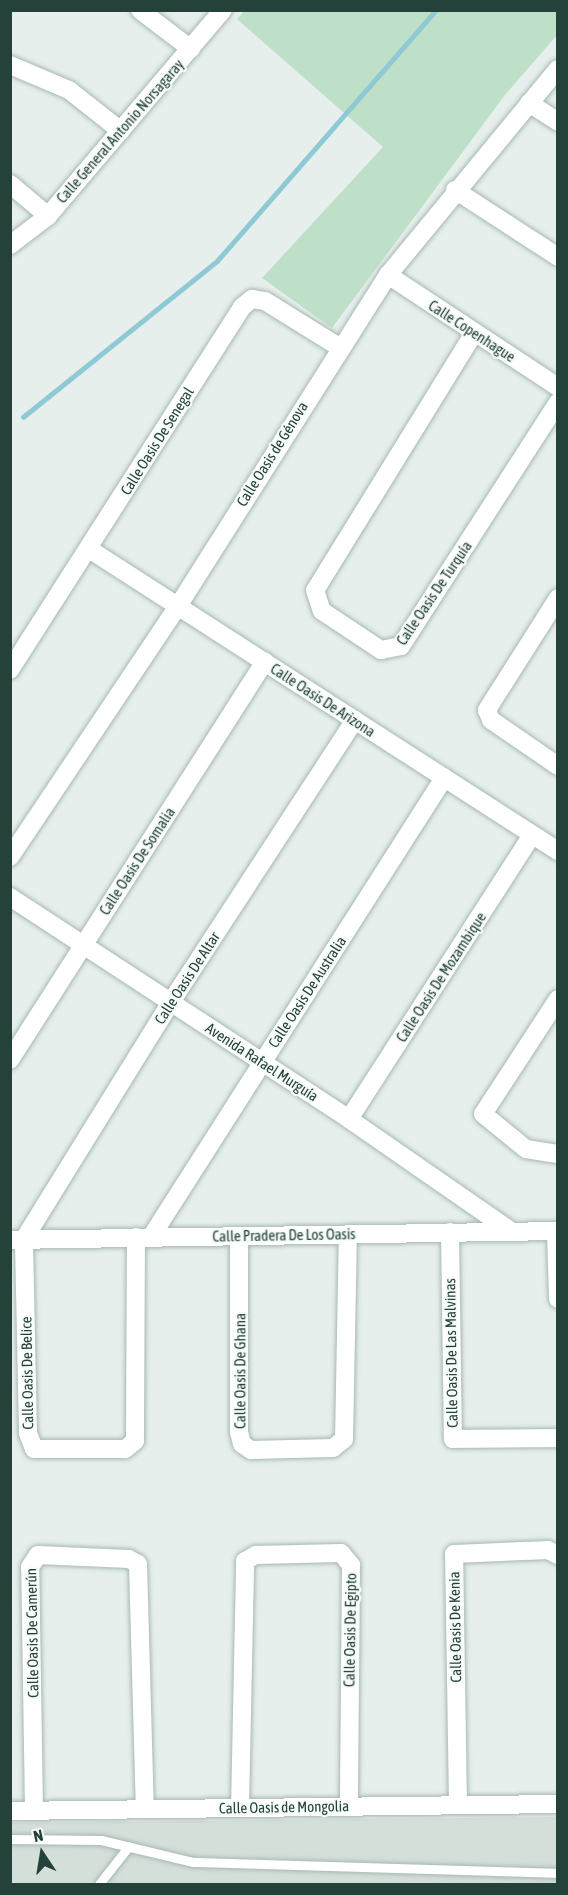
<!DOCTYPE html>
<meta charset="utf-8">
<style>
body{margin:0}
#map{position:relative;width:568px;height:1895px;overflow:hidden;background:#e6efeb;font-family:"Asap Condensed",sans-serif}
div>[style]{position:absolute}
.built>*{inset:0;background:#d4dfda}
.green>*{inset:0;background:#bfe0c8}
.stream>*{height:4.5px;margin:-2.25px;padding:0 2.25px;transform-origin:2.25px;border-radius:2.25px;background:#8ec9d4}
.roads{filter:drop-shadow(0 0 2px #a8b8b2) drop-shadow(0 0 2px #a8b8b2)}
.lane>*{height:9px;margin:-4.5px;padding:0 4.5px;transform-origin:4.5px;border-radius:4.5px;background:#fff}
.street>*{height:18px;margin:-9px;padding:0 9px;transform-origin:9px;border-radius:9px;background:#fff}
.secondary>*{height:18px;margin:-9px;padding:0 9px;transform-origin:9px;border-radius:9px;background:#fff}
span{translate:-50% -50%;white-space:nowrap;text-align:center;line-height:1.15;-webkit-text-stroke:4.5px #f7fbf9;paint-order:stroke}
.street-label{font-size:15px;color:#24423a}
.frame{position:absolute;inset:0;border:12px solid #24423a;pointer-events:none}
.north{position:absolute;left:12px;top:1823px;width:60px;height:60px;-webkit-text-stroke:4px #f7fbf9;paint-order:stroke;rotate:348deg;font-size:16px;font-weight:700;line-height:24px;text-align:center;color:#24423a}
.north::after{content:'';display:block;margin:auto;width:21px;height:27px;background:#24423a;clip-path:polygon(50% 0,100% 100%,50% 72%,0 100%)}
</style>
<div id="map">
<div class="built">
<div style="clip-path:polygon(557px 1817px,557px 1884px,11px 1884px,10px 1823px)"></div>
</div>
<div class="green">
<div style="clip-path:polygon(245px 10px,557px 11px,557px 35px,505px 95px,332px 328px,262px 278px,383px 147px,237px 19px)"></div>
</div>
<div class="stream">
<div style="left:23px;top:417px;width:249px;rotate:-38.8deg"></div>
<div style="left:217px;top:261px;width:333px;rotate:-48.9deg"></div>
</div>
<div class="roads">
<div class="lane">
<div style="left:10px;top:1839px;width:91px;rotate:0.6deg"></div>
<div style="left:101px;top:1840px;width:95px;rotate:13.4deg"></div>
<div style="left:193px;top:1862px;width:365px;rotate:1.7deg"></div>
<div style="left:99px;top:1884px;width:48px;rotate:-51.7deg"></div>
</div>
<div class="street">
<div style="left:140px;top:10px;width:64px;rotate:37.4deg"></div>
<div style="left:10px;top:65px;width:64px;rotate:23deg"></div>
<div style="left:69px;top:90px;width:66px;rotate:38.3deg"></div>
<div style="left:529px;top:103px;width:35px;rotate:33deg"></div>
<div style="left:10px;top:184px;width:50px;rotate:40.1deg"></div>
<div style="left:455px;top:190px;width:123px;rotate:33deg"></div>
<div style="left:10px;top:245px;width:48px;rotate:-37.3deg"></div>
<div style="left:48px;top:216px;width:270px;rotate:-49.7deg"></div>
<div style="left:388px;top:275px;width:204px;rotate:33.4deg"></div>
<div style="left:474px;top:333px;width:302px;rotate:121.7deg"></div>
<div style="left:315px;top:590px;width:22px;rotate:72deg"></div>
<div style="left:322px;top:611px;width:71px;rotate:33.5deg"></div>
<div style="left:381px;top:650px;width:20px;rotate:-11deg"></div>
<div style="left:401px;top:646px;width:290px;rotate:-57.2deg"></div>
<div style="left:89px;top:549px;width:558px;rotate:32.78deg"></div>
<div style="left:558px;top:598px;width:133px;rotate:122.4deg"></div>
<div style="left:487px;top:710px;width:11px;rotate:68deg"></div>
<div style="left:491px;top:720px;width:81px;rotate:34.5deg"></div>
<div style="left:10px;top:670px;width:431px;rotate:-57.4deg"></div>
<div style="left:242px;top:307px;width:13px;rotate:-39deg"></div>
<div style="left:252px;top:299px;width:13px;rotate:9deg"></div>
<div style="left:265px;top:301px;width:87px;rotate:31.9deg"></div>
<div style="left:558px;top:999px;width:137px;rotate:123.1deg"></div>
<div style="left:483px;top:1114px;width:55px;rotate:39.1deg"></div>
<div style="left:526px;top:1149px;width:32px;rotate:9deg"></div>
<div style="left:10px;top:1060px;width:473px;rotate:-57.4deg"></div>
<div style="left:349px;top:1119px;width:338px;rotate:-57.2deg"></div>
<div style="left:556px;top:1231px;width:68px;rotate:88.3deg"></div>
<div style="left:450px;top:1232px;width:207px;rotate:89.2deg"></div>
<div style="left:453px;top:1439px;width:105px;rotate:-0.5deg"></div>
<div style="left:239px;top:1236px;width:196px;rotate:90deg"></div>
<div style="left:239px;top:1432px;width:12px;rotate:76deg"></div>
<div style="left:242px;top:1444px;width:11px;rotate:34deg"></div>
<div style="left:251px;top:1450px;width:82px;rotate:-1.4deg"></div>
<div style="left:333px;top:1448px;width:14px;rotate:-39deg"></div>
<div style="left:344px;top:1439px;width:205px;rotate:-88.9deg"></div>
<div style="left:136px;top:1237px;width:204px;rotate:90.3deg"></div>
<div style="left:135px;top:1441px;width:13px;rotate:141deg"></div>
<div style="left:125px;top:1449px;width:91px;rotate:180deg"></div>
<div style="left:34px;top:1449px;width:17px;rotate:-111deg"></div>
<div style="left:28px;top:1433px;width:194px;rotate:-91.2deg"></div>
<div style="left:24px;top:1239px;width:279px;rotate:-58.2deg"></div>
<div style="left:171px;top:1002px;width:337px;rotate:-56.9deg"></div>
<div style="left:151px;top:1237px;width:545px;rotate:-57.45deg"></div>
<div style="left:458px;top:1805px;width:251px;rotate:-90.9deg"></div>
<div style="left:454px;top:1554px;width:94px;rotate:-2.4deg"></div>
<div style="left:548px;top:1550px;width:11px;rotate:27deg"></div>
<div style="left:240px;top:1808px;width:247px;rotate:-88.8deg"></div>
<div style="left:245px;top:1561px;width:13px;rotate:-29deg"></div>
<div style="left:256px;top:1555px;width:85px;rotate:-1.3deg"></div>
<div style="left:341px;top:1553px;width:16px;rotate:50deg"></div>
<div style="left:351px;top:1565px;width:241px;rotate:90.5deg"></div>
<div style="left:34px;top:1810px;width:243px;rotate:-90.9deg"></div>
<div style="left:30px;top:1567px;width:14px;rotate:-56deg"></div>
<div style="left:38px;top:1555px;width:91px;rotate:2.5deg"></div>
<div style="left:129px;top:1559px;width:10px;rotate:29deg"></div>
<div style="left:138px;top:1564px;width:245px;rotate:88.4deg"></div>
</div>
<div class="secondary">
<div style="left:10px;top:857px;width:302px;rotate:-56.2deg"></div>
<div style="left:178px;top:606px;width:392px;rotate:-57.6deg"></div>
<div style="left:388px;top:275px;width:267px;rotate:-50.5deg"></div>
<div style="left:10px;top:897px;width:405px;rotate:33.2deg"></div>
<div style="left:349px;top:1119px;width:197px;rotate:34.7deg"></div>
<div style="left:10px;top:1240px;width:548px;rotate:-0.94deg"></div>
<div style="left:10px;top:1811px;width:548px;rotate:-0.73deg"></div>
</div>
</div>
<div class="street-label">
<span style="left:120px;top:131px;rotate:-49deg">Calle General Antonio Norsagaray</span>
<span style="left:472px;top:331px;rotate:33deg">Calle Copenhague</span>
<span style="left:157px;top:441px;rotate:-58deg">Calle Oasis De Senegal</span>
<span style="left:272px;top:454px;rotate:-58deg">Calle Oasis de Génova</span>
<span style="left:434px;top:593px;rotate:-56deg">Calle Oasis De Turquía</span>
<span style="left:323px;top:700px;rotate:33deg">Calle Oasis De Arizona</span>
<span style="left:137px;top:861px;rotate:-57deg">Calle Oasis De Somalia</span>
<span style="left:441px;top:977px;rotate:-57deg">Calle Oasis De Mozambique</span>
<span style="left:187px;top:978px;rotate:-57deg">Calle Oasis De Altar</span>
<span style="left:307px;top:992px;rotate:-57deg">Calle Oasis De Australia</span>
<span style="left:262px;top:1062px;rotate:33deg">Avenida Rafael Murguía</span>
<span style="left:284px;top:1235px;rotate:-1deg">Calle Pradera De Los Oasis</span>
<span style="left:451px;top:1353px;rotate:-91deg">Calle Oasis De Las Malvinas</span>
<span style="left:240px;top:1371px;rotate:-90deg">Calle Oasis De Ghana</span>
<span style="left:27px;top:1373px;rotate:-91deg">Calle Oasis De Belice</span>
<span style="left:455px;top:1627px;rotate:-91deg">Calle Oasis De Kenia</span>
<span style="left:350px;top:1630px;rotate:-89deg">Calle Oasis De Egipto</span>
<span style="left:32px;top:1633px;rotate:-91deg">Calle Oasis De Camerún</span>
<span style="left:284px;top:1807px;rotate:-1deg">Calle Oasis de Mongolia</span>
</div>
<div class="frame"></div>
<div class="north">N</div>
</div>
